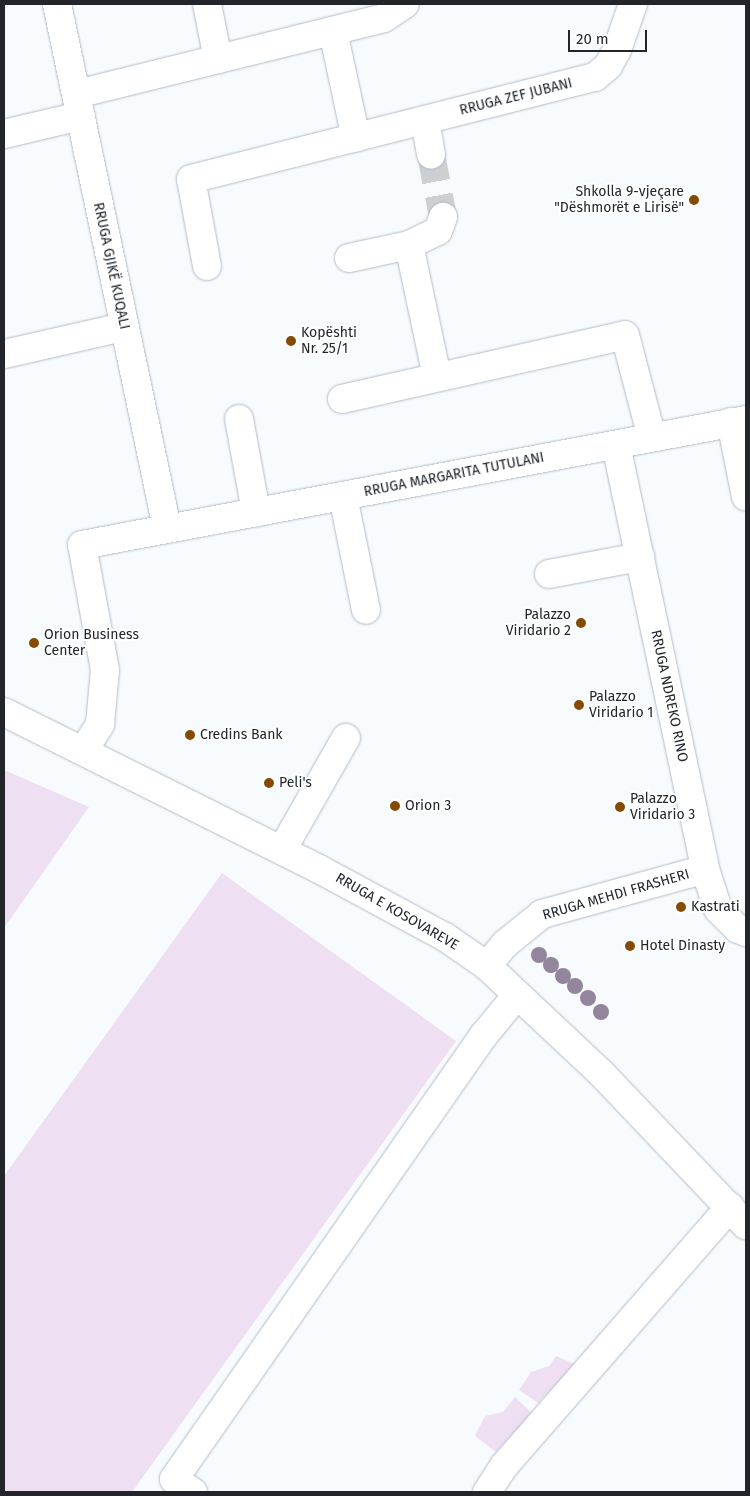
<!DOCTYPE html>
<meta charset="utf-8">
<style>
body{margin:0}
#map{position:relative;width:750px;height:1496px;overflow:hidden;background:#f8fbfd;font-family:"Fira Sans",sans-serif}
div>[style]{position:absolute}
.green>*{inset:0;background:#eedff3}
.minor-tunnel>*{height:28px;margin-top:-14px;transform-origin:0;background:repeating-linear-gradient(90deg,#cdd0d3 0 28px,transparent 0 42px)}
.roads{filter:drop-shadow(0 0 1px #b0bcc9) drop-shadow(0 0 1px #b0bcc9)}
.minor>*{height:28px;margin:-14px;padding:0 14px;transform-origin:14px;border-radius:14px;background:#fff}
.trees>*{width:16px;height:16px;margin:-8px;border-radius:50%;background:#93859b}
.dots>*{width:14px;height:14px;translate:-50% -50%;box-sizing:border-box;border:2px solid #fff;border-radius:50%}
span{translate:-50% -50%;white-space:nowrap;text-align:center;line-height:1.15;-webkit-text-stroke:4px #fff;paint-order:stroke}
.street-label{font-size:14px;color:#22262b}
.poi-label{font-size:14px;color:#22262b}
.right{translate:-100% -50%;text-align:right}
.left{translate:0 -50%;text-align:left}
.frame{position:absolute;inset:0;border:5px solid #22262b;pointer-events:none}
.scale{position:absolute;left:568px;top:30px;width:79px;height:22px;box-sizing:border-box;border:2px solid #22262b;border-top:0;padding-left:6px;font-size:15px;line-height:18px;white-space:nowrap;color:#22262b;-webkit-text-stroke:4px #fff;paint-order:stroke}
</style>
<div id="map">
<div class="green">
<div style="clip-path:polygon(4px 770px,89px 807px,4px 928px)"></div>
<div style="clip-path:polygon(222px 873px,456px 1041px,132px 1492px,4px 1492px,4px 1176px)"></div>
<div style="clip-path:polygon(556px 1356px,575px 1364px,538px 1403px,519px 1390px,531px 1372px,549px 1366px)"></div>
<div style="clip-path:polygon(515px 1397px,532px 1413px,496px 1452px,475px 1436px,485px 1416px,503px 1412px)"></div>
</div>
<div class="minor-tunnel">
<div style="left:431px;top:154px;width:64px;rotate:79.2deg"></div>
</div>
<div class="roads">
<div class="minor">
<div style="left:57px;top:4px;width:535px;rotate:78.14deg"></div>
<div style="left:207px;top:4px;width:56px;rotate:78.7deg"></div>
<div style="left:333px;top:31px;width:109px;rotate:77.9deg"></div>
<div style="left:77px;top:94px;width:316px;rotate:-13.9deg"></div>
<div style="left:384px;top:18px;width:25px;rotate:-34deg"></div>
<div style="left:425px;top:120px;width:35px;rotate:80deg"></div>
<div style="left:4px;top:134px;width:79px;rotate:-13.2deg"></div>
<div style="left:409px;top:245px;width:135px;rotate:78deg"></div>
<div style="left:349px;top:258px;width:61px;rotate:-12.2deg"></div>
<div style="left:409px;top:245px;width:32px;rotate:-26deg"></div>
<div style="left:438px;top:231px;width:15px;rotate:-70deg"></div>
<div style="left:207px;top:266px;width:88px;rotate:-100.4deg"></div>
<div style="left:191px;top:179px;width:417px;rotate:-14.2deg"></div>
<div style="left:595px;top:77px;width:17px;rotate:-40deg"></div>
<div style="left:608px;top:66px;width:18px;rotate:-61deg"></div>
<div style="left:617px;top:50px;width:49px;rotate:-70.8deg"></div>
<div style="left:4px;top:354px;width:122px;rotate:-12.8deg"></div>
<div style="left:342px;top:399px;width:290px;rotate:-12.7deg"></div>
<div style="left:625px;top:335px;width:106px;rotate:75.3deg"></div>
<div style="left:239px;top:419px;width:95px;rotate:79.6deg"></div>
<div style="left:731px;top:422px;width:76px;rotate:78.7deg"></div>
<div style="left:616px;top:445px;width:433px;rotate:78.1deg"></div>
<div style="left:705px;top:869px;width:42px;rotate:72deg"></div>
<div style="left:718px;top:909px;width:28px;rotate:45deg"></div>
<div style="left:738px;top:929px;width:9px;rotate:21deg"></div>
<div style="left:343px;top:496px;width:116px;rotate:78.6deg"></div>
<div style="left:549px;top:574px;width:93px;rotate:-10.6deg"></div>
<div style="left:4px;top:712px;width:352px;rotate:26.5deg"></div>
<div style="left:319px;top:869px;width:143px;rotate:28.4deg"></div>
<div style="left:445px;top:937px;width:51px;rotate:34.6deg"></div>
<div style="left:487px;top:966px;width:158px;rotate:43.2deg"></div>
<div style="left:602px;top:1074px;width:209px;rotate:46.4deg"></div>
<div style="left:84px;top:750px;width:31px;rotate:-58deg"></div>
<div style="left:100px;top:724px;width:54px;rotate:-84.7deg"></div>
<div style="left:105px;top:670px;width:127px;rotate:-100.4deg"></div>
<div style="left:82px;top:545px;width:676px;rotate:-10.66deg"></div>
<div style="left:282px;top:850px;width:129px;rotate:-60.3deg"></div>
<div style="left:487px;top:966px;width:28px;rotate:-51deg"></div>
<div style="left:505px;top:944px;width:48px;rotate:-39deg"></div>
<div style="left:542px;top:914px;width:169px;rotate:-15.4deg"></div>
<div style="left:193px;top:1492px;width:23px;rotate:-146deg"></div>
<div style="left:174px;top:1479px;width:542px;rotate:-55.08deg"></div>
<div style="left:484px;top:1035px;width:52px;rotate:-50.5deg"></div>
<div style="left:487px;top:1492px;width:31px;rotate:-57deg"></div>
<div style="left:504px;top:1466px;width:344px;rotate:-48.9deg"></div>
</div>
</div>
<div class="trees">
<div style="left:539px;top:955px"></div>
<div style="left:551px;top:965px"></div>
<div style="left:563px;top:976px"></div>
<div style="left:575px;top:986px"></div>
<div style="left:588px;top:998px"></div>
<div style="left:601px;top:1012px"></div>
</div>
<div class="dots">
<div style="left:694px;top:200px;background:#864b03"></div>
<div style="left:291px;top:341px;background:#864b03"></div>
<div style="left:581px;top:623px;background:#864b03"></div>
<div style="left:34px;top:643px;background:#864b03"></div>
<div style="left:579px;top:705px;background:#864b03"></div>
<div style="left:190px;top:735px;background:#864b03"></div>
<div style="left:269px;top:783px;background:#864b03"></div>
<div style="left:395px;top:806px;background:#864b03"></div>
<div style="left:620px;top:807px;background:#864b03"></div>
<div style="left:681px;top:907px;background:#864b03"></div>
<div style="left:630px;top:946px;background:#864b03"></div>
</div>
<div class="street-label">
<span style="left:516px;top:97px;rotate:-14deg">RRUGA ZEF JUBANI</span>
<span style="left:111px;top:266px;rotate:78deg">RRUGA GJIKË KUQALI</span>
<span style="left:454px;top:475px;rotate:-11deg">RRUGA MARGARITA TUTULANI</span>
<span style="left:669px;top:696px;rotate:78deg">RRUGA NDREKO RINO</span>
<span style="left:616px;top:895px;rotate:-16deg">RRUGA MEHDI FRASHERI</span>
<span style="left:397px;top:912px;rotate:30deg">RRUGA E KOSOVAREVE</span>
</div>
<div class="poi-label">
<span class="right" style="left:684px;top:200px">Shkolla 9-vjeçare<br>"Dëshmorët e Lirisë"</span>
<span class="left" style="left:301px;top:341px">Kopështi<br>Nr. 25/1</span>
<span class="right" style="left:571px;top:623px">Palazzo<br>Viridario 2</span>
<span class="left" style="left:44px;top:643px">Orion Business<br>Center</span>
<span class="left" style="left:589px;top:705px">Palazzo<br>Viridario 1</span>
<span class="left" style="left:200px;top:735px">Credins Bank</span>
<span class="left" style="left:279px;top:783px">Peli's</span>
<span class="left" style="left:630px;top:807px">Palazzo<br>Viridario 3</span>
<span class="left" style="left:405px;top:806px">Orion 3</span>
<span class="left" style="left:691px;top:907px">Kastrati</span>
<span class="left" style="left:640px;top:946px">Hotel Dinasty</span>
</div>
<div class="frame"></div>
<div class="scale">20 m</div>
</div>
